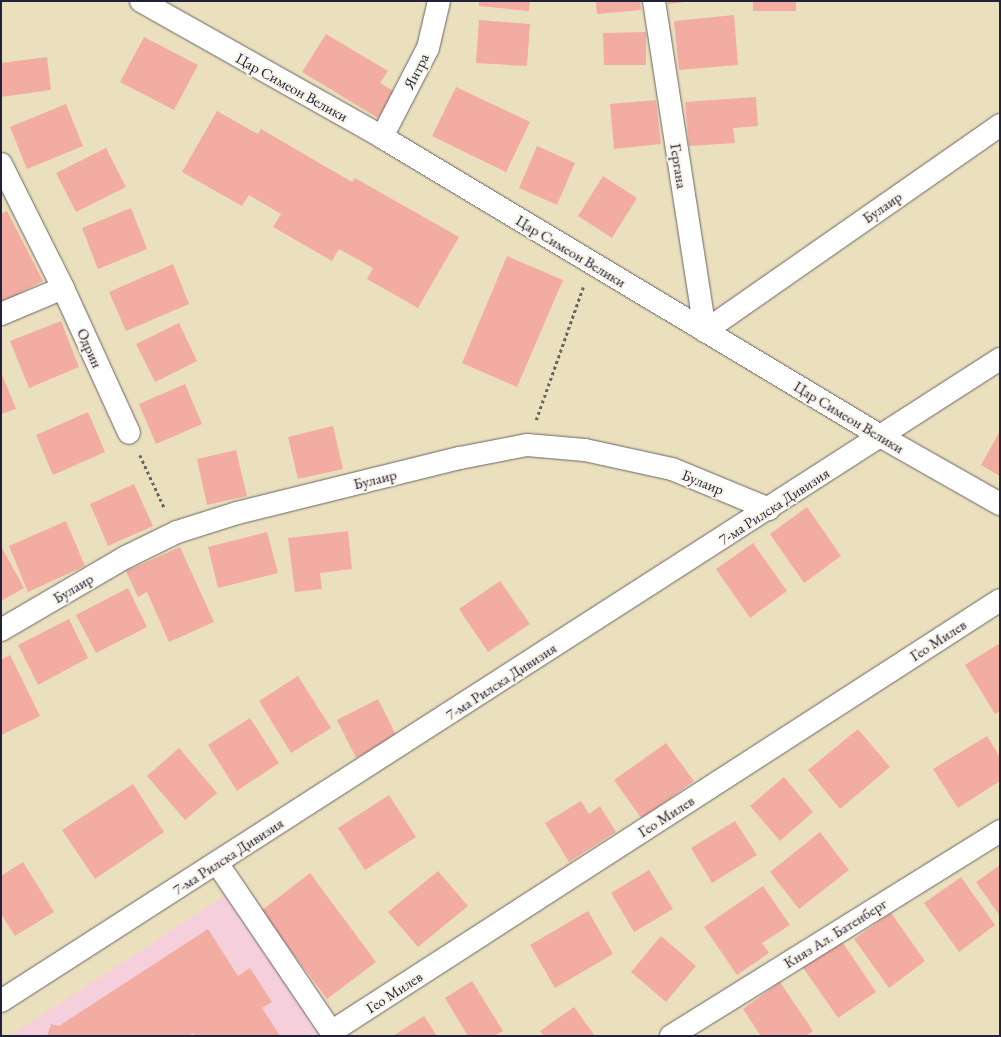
<!DOCTYPE html>
<meta charset="utf-8">
<style>
body{margin:0}
#map{position:relative;width:1001px;height:1037px;overflow:hidden;background:#ebe0bd;font-family:"EB Garamond",serif}
div>[style]{position:absolute}
.built>*{inset:0;background:#f5cfdc}
.building>*{inset:0;background:#f3aca1}
.path>*{height:2.5px;margin-top:-1.25px;transform-origin:0;background:repeating-linear-gradient(90deg,#686468 0 3px,transparent 0 6px)}
.roads{filter:drop-shadow(0 0 1px #686468) drop-shadow(0 0 1px #686468)}
.minor>*{height:22px;margin:-11px;padding:0 11px;transform-origin:11px;border-radius:11px;background:#fff}
span{translate:-50% -50%;white-space:nowrap;text-align:center;line-height:1.15;-webkit-text-stroke:4px #f7f3e8;paint-order:stroke}
.street-label{font-size:15px;color:#22223b}
.frame{position:absolute;inset:0;border:2px solid #22223b;pointer-events:none}
</style>
<div id="map">
<div class="built">
<div style="clip-path:polygon(226px 895px,323px 1036px,10px 1036px)"></div>
</div>
<div class="building">
<div style="clip-path:polygon(479px 1px,530px 1px,529px 11px,479px 6px)"></div>
<div style="clip-path:polygon(596px 1px,640px 1px,641px 10px,597px 14px)"></div>
<div style="clip-path:polygon(668px 1px,685px 1px,685px 2px,668px 4px)"></div>
<div style="clip-path:polygon(753px 1px,796px 1px,796px 11px,753px 11px)"></div>
<div style="clip-path:polygon(734px 15px,738px 65px,679px 70px,674px 21px)"></div>
<div style="clip-path:polygon(479px 20px,530px 24px,527px 66px,476px 63px)"></div>
<div style="clip-path:polygon(646px 32px,646px 65px,604px 65px,603px 33px)"></div>
<div style="clip-path:polygon(326px 34px,388px 71px,380px 83px,395px 92px,378px 118px,302px 72px)"></div>
<div style="clip-path:polygon(144px 37px,198px 65px,174px 110px,120px 82px)"></div>
<div style="clip-path:polygon(47px 57px,51px 90px,1px 97px,1px 63px)"></div>
<div style="clip-path:polygon(456px 87px,530px 122px,506px 172px,432px 136px)"></div>
<div style="clip-path:polygon(756px 97px,758px 126px,733px 128px,735px 143px,689px 146px,685px 102px)"></div>
<div style="clip-path:polygon(656px 100px,661px 144px,614px 149px,610px 104px)"></div>
<div style="clip-path:polygon(66px 104px,83px 146px,27px 169px,10px 127px)"></div>
<div style="clip-path:polygon(217px 111px,258px 134px,261px 129px,352px 182px,355px 178px,459px 237px,418px 308px,367px 279px,373px 268px,339px 249px,332px 261px,273px 227px,281px 214px,249px 195px,242px 206px,182px 172px)"></div>
<div style="clip-path:polygon(537px 146px,575px 163px,557px 205px,519px 188px)"></div>
<div style="clip-path:polygon(106px 148px,126px 187px,76px 212px,56px 173px)"></div>
<div style="clip-path:polygon(603px 176px,637px 198px,612px 238px,578px 216px)"></div>
<div style="clip-path:polygon(131px 208px,147px 249px,98px 269px,82px 228px)"></div>
<div style="clip-path:polygon(7px 211px,43px 281px,1px 303px,1px 214px)"></div>
<div style="clip-path:polygon(507px 256px,563px 280px,517px 387px,462px 363px)"></div>
<div style="clip-path:polygon(173px 264px,189px 304px,126px 331px,109px 292px)"></div>
<div style="clip-path:polygon(61px 321px,79px 367px,29px 388px,10px 341px)"></div>
<div style="clip-path:polygon(179px 323px,197px 361px,155px 382px,136px 344px)"></div>
<div style="clip-path:polygon(1px 372px,16px 409px,1px 414px)"></div>
<div style="clip-path:polygon(185px 384px,202px 424px,156px 444px,139px 404px)"></div>
<div style="clip-path:polygon(88px 412px,105px 452px,53px 475px,36px 435px)"></div>
<div style="clip-path:polygon(333px 426px,343px 469px,298px 479px,288px 437px)"></div>
<div style="clip-path:polygon(1000px 431px,1000px 476px,981px 465px)"></div>
<div style="clip-path:polygon(236px 450px,247px 496px,207px 505px,197px 459px)"></div>
<div style="clip-path:polygon(134px 484px,153px 526px,108px 546px,90px 504px)"></div>
<div style="clip-path:polygon(807px 507px,841px 556px,804px 583px,770px 534px)"></div>
<div style="clip-path:polygon(66px 521px,85px 566px,28px 592px,9px 546px)"></div>
<div style="clip-path:polygon(348px 531px,352px 569px,320px 573px,322px 589px,295px 592px,288px 538px)"></div>
<div style="clip-path:polygon(267px 532px,278px 573px,218px 588px,208px 547px)"></div>
<div style="clip-path:polygon(753px 543px,787px 591px,750px 618px,716px 569px)"></div>
<div style="clip-path:polygon(1px 546px,24px 588px,1px 601px)"></div>
<div style="clip-path:polygon(180px 547px,214px 622px,169px 642px,147px 592px,138px 597px,126px 571px)"></div>
<div style="clip-path:polygon(500px 581px,530px 624px,488px 652px,459px 609px)"></div>
<div style="clip-path:polygon(128px 588px,147px 627px,96px 653px,76px 615px)"></div>
<div style="clip-path:polygon(69px 619px,88px 658px,38px 685px,18px 645px)"></div>
<div style="clip-path:polygon(1000px 643px,1000px 711px,995px 714px,965px 665px)"></div>
<div style="clip-path:polygon(10px 655px,40px 716px,1px 735px,1px 660px)"></div>
<div style="clip-path:polygon(298px 676px,331px 728px,291px 753px,259px 701px)"></div>
<div style="clip-path:polygon(378px 699px,397px 737px,356px 758px,337px 720px)"></div>
<div style="clip-path:polygon(250px 718px,279px 763px,237px 791px,208px 745px)"></div>
<div style="clip-path:polygon(858px 729px,890px 767px,840px 809px,808px 770px)"></div>
<div style="clip-path:polygon(987px 736px,1000px 757px,1000px 781px,958px 808px,933px 769px)"></div>
<div style="clip-path:polygon(666px 743px,694px 781px,642px 819px,614px 780px)"></div>
<div style="clip-path:polygon(179px 748px,217px 793px,185px 820px,147px 776px)"></div>
<div style="clip-path:polygon(784px 777px,813px 812px,780px 841px,750px 806px)"></div>
<div style="clip-path:polygon(133px 784px,164px 832px,95px 879px,62px 830px)"></div>
<div style="clip-path:polygon(389px 795px,416px 837px,365px 870px,338px 828px)"></div>
<div style="clip-path:polygon(581px 801px,589px 814px,600px 806px,616px 832px,569px 862px,545px 823px)"></div>
<div style="clip-path:polygon(735px 821px,757px 855px,712px 883px,691px 848px)"></div>
<div style="clip-path:polygon(820px 832px,849px 870px,799px 909px,770px 872px)"></div>
<div style="clip-path:polygon(23px 862px,54px 912px,15px 936px,1px 914px,1px 876px)"></div>
<div style="clip-path:polygon(1000px 865px,1000px 916px,976px 882px)"></div>
<div style="clip-path:polygon(649px 870px,673px 909px,634px 932px,611px 893px)"></div>
<div style="clip-path:polygon(438px 871px,468px 906px,418px 947px,388px 912px)"></div>
<div style="clip-path:polygon(310px 873px,376px 962px,327px 999px,261px 911px)"></div>
<div style="clip-path:polygon(961px 877px,995px 925px,959px 952px,924px 903px)"></div>
<div style="clip-path:polygon(763px 886px,790px 925px,762px 943px,769px 953px,737px 975px,704px 927px)"></div>
<div style="clip-path:polygon(588px 911px,613px 954px,555px 988px,530px 945px)"></div>
<div style="clip-path:polygon(891px 913px,925px 961px,889px 988px,854px 939px)"></div>
<div style="clip-path:polygon(208px 929px,238px 976px,250px 968px,272px 1002px,262px 1008px,280px 1036px,195px 1036px,193px 1033px,189px 1036px,47px 1036px,51px 1024px,59px 1026px)"></div>
<div style="clip-path:polygon(661px 936px,696px 966px,666px 1002px,631px 972px)"></div>
<div style="clip-path:polygon(841px 940px,876px 992px,838px 1018px,802px 966px)"></div>
<div style="clip-path:polygon(472px 981px,503px 1031px,494px 1036px,468px 1036px,445px 998px)"></div>
<div style="clip-path:polygon(780px 982px,813px 1031px,806px 1036px,761px 1036px,743px 1009px)"></div>
<div style="clip-path:polygon(574px 1007px,595px 1036px,544px 1036px,540px 1031px)"></div>
<div style="clip-path:polygon(424px 1016px,437px 1036px,393px 1036px)"></div>
</div>
<div class="path">
<div style="left:536px;top:420px;width:141px;rotate:-70.5deg"></div>
<div style="left:140px;top:455px;width:60px;rotate:65.2deg"></div>
</div>
<div class="roads">
<div class="minor">
<div style="left:141px;top:1px;width:277px;rotate:29.4deg"></div>
<div style="left:382px;top:137px;width:583px;rotate:30.96deg"></div>
<div style="left:882px;top:437px;width:136px;rotate:29.6deg"></div>
<div style="left:654px;top:1px;width:334px;rotate:81.2deg"></div>
<div style="left:705px;top:331px;width:360px;rotate:-34.9deg"></div>
<div style="left:382px;top:137px;width:100px;rotate:-62.7deg"></div>
<div style="left:428px;top:48px;width:48px;rotate:-76.8deg"></div>
<div style="left:1px;top:164px;width:139px;rotate:63.4deg"></div>
<div style="left:63px;top:288px;width:159px;rotate:65.5deg"></div>
<div style="left:1px;top:314px;width:67px;rotate:-22.8deg"></div>
<div style="left:1px;top:630px;width:145px;rotate:-30.3deg"></div>
<div style="left:126px;top:557px;width:57px;rotate:-26.1deg"></div>
<div style="left:177px;top:532px;width:63px;rotate:-17.6deg"></div>
<div style="left:237px;top:513px;width:230px;rotate:-13.9deg"></div>
<div style="left:460px;top:458px;width:68px;rotate:-11deg"></div>
<div style="left:527px;top:445px;width:58px;rotate:4.9deg"></div>
<div style="left:585px;top:450px;width:89px;rotate:12.3deg"></div>
<div style="left:672px;top:469px;width:105px;rotate:22.4deg"></div>
<div style="left:217px;top:863px;width:209px;rotate:55.9deg"></div>
<div style="left:1px;top:1001px;width:1188px;rotate:-32.73deg"></div>
<div style="left:331px;top:1032px;width:796px;rotate:-32.85deg"></div>
<div style="left:671px;top:1036px;width:388px;rotate:-31.9deg"></div>
</div>
</div>
<div class="street-label">
<span style="left:416px;top:71px;rotate:-63deg">Янтра</span>
<span style="left:292px;top:87px;rotate:29deg">Цар Симеон Велики</span>
<span style="left:679px;top:166px;rotate:81deg">Гергана</span>
<span style="left:882px;top:207px;rotate:-35deg">Булаир</span>
<span style="left:571px;top:251px;rotate:31deg">Цар Симеон Велики</span>
<span style="left:90px;top:348px;rotate:66deg">Одрин</span>
<span style="left:849px;top:417px;rotate:31deg">Цар Симеон Велики</span>
<span style="left:375px;top:479px;rotate:-14deg">Булаир</span>
<span style="left:703px;top:482px;rotate:22deg">Булаир</span>
<span style="left:774px;top:506px;rotate:-33deg">7-ма Рилска Дивизия</span>
<span style="left:73px;top:588px;rotate:-31deg">Булаир</span>
<span style="left:938px;top:640px;rotate:-33deg">Гео Милев</span>
<span style="left:501px;top:681px;rotate:-33deg">7-ма Рилска Дивизия</span>
<span style="left:666px;top:816px;rotate:-33deg">Гео Милев</span>
<span style="left:228px;top:856px;rotate:-33deg">7-ма Рилска Дивизия</span>
<span style="left:835px;top:933px;rotate:-32deg">Княз Ал. Батенберг</span>
<span style="left:394px;top:992px;rotate:-33deg">Гео Милев</span>
</div>
<div class="frame"></div>
</div>
